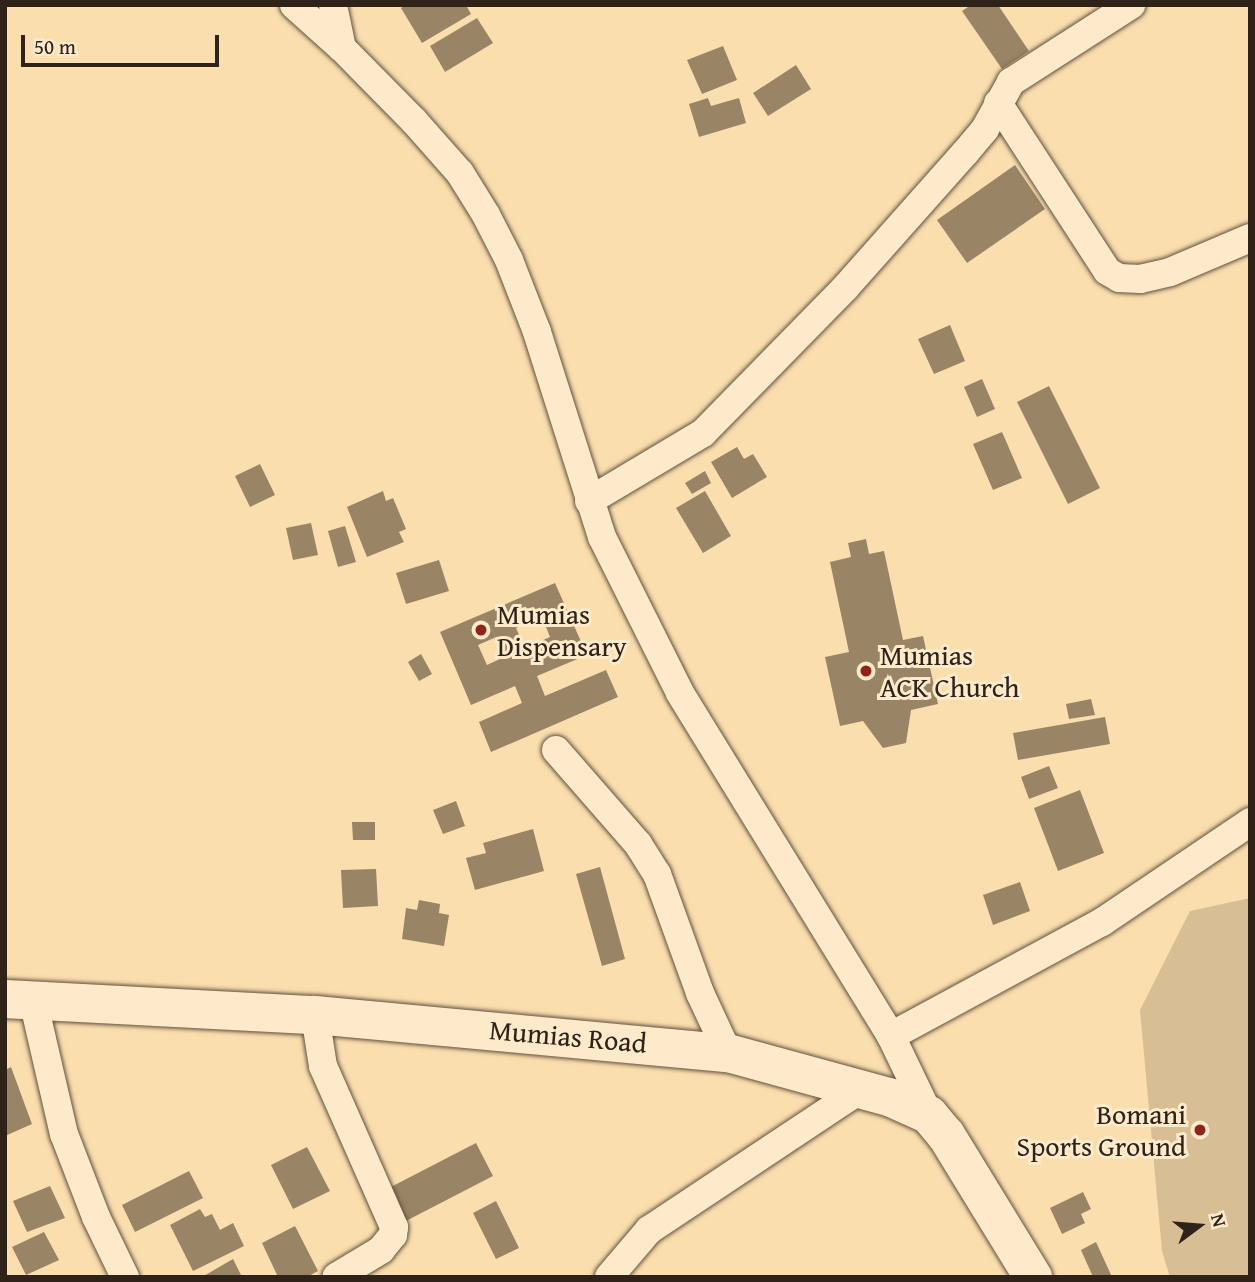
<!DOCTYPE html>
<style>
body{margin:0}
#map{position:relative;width:1255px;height:1282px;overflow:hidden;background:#fadeae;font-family:"Gentium Book Plus",serif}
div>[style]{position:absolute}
.green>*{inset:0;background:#d7be95}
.building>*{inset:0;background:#998466}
.roads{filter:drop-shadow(0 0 2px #62513e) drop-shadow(0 0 2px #62513e)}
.street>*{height:28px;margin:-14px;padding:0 14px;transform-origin:14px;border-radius:14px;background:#fceaca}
.secondary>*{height:38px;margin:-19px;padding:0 19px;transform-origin:19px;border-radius:19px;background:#fceaca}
.dots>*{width:19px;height:19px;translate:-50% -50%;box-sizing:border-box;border:4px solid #fceaca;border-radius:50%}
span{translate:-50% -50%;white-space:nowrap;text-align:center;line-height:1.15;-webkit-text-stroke:6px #fceaca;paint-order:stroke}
.poi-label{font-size:28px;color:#2f2219}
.left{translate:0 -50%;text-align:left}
.right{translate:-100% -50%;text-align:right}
.street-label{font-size:28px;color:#2f2219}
.frame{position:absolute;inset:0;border:7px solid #2f2219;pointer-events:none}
.north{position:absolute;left:1164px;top:1191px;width:70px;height:70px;-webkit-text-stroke:5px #fceaca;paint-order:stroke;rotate:74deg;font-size:19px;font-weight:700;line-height:28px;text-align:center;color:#2f2219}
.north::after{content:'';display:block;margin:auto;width:24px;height:32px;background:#2f2219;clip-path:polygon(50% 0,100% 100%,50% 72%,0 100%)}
.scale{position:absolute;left:21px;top:35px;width:198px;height:32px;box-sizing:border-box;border:4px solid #2f2219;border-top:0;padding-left:9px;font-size:21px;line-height:24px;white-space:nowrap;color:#2f2219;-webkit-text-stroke:5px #fceaca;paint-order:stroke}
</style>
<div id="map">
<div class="green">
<div style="clip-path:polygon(1250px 898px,1250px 1277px,1170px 1277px,1162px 1251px,1140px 1010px,1190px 911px)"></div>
</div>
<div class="building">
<div style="clip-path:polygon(405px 5px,466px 5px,471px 14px,422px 43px,401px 8px)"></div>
<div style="clip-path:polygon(971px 5px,998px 5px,1029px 51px,1002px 69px,962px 11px)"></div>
<div style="clip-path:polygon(477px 18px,493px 43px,445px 72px,430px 46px)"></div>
<div style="clip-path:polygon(723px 46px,737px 80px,702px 94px,687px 60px)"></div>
<div style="clip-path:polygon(796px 65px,811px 89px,768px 116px,753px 93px)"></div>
<div style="clip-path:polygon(708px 98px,711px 106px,739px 98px,746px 123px,699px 137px,689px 104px)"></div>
<div style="clip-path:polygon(1015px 165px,1045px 209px,967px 263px,937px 220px)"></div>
<div style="clip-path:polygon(950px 325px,965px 361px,934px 374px,918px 339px)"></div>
<div style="clip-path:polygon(982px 379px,995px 409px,977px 417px,964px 387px)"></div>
<div style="clip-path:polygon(1049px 386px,1100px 488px,1068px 504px,1017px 402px)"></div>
<div style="clip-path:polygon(1002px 432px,1022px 478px,993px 490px,973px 444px)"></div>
<div style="clip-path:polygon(737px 447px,744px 459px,753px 454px,767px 477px,732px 498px,711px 462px)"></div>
<div style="clip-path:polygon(260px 464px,275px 495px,250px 507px,235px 476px)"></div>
<div style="clip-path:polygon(705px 471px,711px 483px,692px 494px,685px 483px)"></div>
<div style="clip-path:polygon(383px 491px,386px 501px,393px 498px,406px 529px,399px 532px,404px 542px,367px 557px,347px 507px)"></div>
<div style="clip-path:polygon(705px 491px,731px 536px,703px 553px,676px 508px)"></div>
<div style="clip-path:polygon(311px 523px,318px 555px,293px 560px,286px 528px)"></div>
<div style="clip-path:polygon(345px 526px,356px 562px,338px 567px,328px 531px)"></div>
<div style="clip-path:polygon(866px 539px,869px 554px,884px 551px,903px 640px,923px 636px,938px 704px,911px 710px,906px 743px,883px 748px,863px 721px,840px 726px,825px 657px,849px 652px,830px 562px,851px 557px,848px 543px)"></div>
<div style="clip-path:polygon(439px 560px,449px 591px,406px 604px,396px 573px)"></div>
<div style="clip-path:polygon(evenodd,555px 583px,587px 655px,537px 676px,545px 696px,606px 670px,618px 697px,491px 752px,479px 722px,522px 703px,515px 686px,471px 705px,440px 632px,555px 583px,542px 617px,550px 637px,525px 648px,516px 628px,542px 617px,555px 583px,494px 638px,502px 658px,487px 665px,478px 645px,494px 638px)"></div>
<div style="clip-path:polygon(421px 654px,432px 674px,419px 681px,408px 662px)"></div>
<div style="clip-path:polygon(1091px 699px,1095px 715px,1069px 719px,1066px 704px)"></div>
<div style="clip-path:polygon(1105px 717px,1110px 744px,1018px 760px,1013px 733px)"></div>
<div style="clip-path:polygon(1049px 766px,1058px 788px,1029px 799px,1021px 777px)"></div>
<div style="clip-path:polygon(1080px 790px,1104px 853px,1058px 871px,1034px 808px)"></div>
<div style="clip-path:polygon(456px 801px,465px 826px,443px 834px,433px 810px)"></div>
<div style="clip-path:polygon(352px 822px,375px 822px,375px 840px,353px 840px)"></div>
<div style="clip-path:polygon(533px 829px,544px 871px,475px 890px,466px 858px,486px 853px,483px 843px)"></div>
<div style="clip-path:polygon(600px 867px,625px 959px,602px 966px,576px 874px)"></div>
<div style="clip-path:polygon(376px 869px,378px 906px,343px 908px,341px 870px)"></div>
<div style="clip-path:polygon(1020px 882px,1030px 911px,993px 925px,983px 895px)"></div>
<div style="clip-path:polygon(419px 900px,440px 904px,439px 913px,449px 915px,444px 946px,402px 939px,406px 908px,417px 910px)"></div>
<div style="clip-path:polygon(11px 1067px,32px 1124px,5px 1136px,5px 1070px)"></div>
<div style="clip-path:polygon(476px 1143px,493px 1176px,402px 1223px,385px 1190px)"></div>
<div style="clip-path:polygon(307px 1147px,330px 1191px,293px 1209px,271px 1165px)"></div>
<div style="clip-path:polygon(189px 1171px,203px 1198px,135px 1232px,122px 1205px)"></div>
<div style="clip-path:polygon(50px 1186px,65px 1218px,27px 1232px,13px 1201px)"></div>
<div style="clip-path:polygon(1083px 1192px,1091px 1209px,1081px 1214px,1085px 1223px,1062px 1234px,1050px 1208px)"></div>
<div style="clip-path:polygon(496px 1201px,519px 1248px,496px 1259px,473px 1213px)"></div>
<div style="clip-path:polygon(200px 1209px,205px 1217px,212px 1214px,220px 1230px,233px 1223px,244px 1246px,193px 1271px,170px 1225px)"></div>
<div style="clip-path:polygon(295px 1226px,318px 1271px,307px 1277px,278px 1277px,262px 1243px)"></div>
<div style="clip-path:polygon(44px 1232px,59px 1260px,26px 1275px,12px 1247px)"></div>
<div style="clip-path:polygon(1096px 1242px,1112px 1277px,1093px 1277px,1081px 1250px)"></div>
<div style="clip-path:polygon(233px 1259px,242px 1277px,202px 1277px)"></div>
</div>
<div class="roads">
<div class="street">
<div style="left:294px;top:5px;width:64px;rotate:41.9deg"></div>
<div style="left:342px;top:48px;width:103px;rotate:45.4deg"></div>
<div style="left:414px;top:121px;width:69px;rotate:48.5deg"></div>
<div style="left:460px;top:173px;width:49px;rotate:58.2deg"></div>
<div style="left:486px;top:215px;width:51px;rotate:62.9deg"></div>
<div style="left:509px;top:260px;width:77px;rotate:68.7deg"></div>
<div style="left:537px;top:332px;width:215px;rotate:72.4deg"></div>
<div style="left:602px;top:537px;width:174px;rotate:63.4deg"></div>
<div style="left:680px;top:693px;width:403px;rotate:58.4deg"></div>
<div style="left:891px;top:1036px;width:88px;rotate:64.3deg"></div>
<div style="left:333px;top:5px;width:44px;rotate:78.2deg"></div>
<div style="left:998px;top:103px;width:200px;rotate:57deg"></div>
<div style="left:1107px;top:271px;width:14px;rotate:30deg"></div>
<div style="left:1119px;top:278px;width:21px;rotate:3deg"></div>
<div style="left:1140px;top:279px;width:31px;rotate:-13deg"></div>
<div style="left:1170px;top:272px;width:87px;rotate:-23deg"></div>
<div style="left:589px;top:501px;width:133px;rotate:-30.8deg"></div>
<div style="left:703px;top:433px;width:203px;rotate:-45.6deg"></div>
<div style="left:845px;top:288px;width:181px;rotate:-48.4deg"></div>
<div style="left:965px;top:153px;width:31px;rotate:-50deg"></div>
<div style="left:985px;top:129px;width:54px;rotate:-61deg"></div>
<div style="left:1011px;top:82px;width:143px;rotate:-32.7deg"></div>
<div style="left:556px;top:750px;width:125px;rotate:48.9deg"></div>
<div style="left:638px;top:844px;width:36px;rotate:58deg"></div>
<div style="left:657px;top:874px;width:127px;rotate:70.1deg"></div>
<div style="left:700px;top:993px;width:66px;rotate:65deg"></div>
<div style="left:33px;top:1000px;width:138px;rotate:77deg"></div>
<div style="left:64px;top:1134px;width:89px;rotate:68.9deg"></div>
<div style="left:96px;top:1217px;width:67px;rotate:64.2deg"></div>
<div style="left:315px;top:1015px;width:52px;rotate:81.1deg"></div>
<div style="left:323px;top:1066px;width:176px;rotate:66.2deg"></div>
<div style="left:394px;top:1227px;width:8px;rotate:97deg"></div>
<div style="left:393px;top:1235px;width:19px;rotate:129deg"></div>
<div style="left:381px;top:1250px;width:52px;rotate:149deg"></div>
<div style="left:891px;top:1036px;width:240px;rotate:-28.4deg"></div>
<div style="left:1102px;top:922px;width:179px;rotate:-34deg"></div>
<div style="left:609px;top:1277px;width:62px;rotate:-49.6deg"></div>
<div style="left:649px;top:1230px;width:255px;rotate:-33.6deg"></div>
</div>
<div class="secondary">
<div style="left:5px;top:999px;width:310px;rotate:3deg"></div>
<div style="left:315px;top:1015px;width:415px;rotate:5.3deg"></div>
<div style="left:728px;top:1053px;width:167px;rotate:15.3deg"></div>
<div style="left:889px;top:1097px;width:44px;rotate:24.2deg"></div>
<div style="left:929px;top:1115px;width:26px;rotate:50deg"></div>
<div style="left:946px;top:1135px;width:167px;rotate:58.5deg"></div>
</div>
</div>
<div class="dots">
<div style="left:481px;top:630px;background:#8f2418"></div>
<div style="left:866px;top:671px;background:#8f2418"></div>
<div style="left:1200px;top:1130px;background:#8f2418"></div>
</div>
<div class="poi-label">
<span class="left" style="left:497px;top:630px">Mumias<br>Dispensary</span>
<span class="left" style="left:880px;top:671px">Mumias<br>ACK Church</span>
<span class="right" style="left:1186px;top:1130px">Bomani<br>Sports Ground</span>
</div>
<div class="street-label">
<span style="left:568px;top:1036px;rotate:5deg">Mumias Road</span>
</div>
<div class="frame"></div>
<div class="north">N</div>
<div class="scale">50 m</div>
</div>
